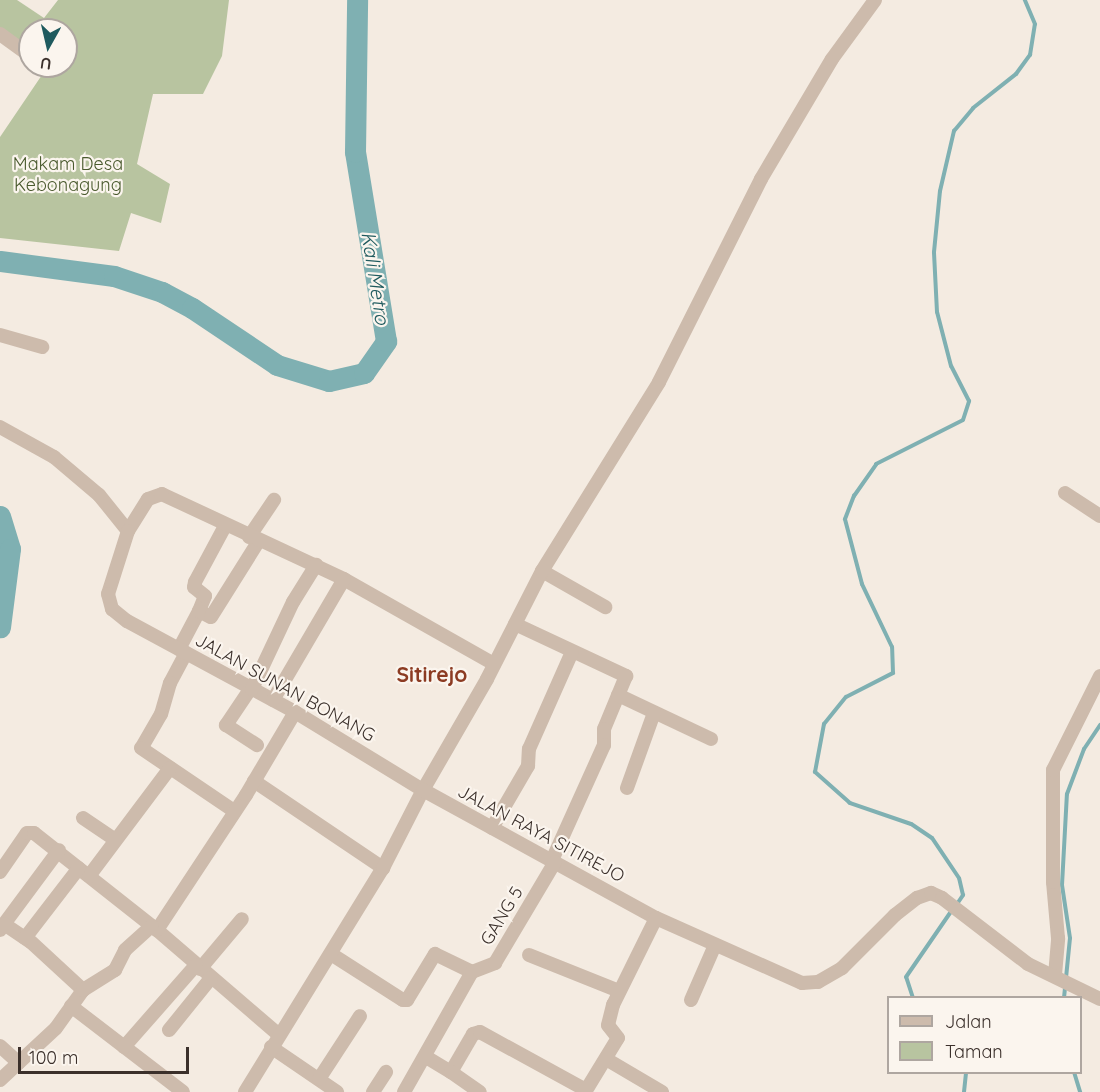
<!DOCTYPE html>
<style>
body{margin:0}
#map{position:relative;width:1100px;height:1092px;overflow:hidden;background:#f4ebe1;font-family:Quicksand,sans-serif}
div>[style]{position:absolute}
.green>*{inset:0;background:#b8c4a0}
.stream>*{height:4px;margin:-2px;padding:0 2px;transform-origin:2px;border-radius:2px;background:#7fb0b2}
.river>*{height:21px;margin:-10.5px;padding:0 10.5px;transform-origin:10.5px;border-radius:10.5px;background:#7fb0b2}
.street>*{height:14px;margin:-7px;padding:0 7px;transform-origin:7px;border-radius:7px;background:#cdbbac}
span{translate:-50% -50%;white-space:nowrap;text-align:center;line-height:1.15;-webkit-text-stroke:4.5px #fbf5ee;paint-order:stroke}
.park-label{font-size:18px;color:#4a5a2e}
.street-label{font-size:18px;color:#3b302b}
.water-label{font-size:20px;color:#1f5a5e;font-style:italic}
.quarter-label{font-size:21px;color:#8c3b22;font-weight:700}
.legend{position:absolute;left:887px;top:996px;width:195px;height:78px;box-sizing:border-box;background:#fbf5ee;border:2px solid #aea6a0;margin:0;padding:8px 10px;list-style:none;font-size:18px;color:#3b302b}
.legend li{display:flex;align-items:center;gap:12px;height:30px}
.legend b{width:30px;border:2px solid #aea6a0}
.north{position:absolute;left:18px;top:18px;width:60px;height:60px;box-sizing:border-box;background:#fbf5ee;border:2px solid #aea6a0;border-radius:50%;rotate:188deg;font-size:16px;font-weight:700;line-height:24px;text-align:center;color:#3b302b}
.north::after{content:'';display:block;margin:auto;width:21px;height:27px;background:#1f5a5e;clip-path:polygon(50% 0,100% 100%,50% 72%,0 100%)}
.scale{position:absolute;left:18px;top:1047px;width:171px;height:27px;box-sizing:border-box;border:3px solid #3b302b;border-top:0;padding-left:8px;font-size:18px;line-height:21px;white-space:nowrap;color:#3b302b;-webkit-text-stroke:4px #fbf5ee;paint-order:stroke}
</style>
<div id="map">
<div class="green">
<div style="clip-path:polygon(0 0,17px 0,44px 18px,58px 0,229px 0,222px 56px,203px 94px,153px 94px,137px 164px,170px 184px,161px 223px,131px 213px,119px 251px,0 238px,0 137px,48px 66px,66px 66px,66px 30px,30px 30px,30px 53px,0 32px)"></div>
</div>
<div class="stream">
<div style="left:957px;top:904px;width:11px;rotate:-56deg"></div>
<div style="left:963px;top:895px;width:17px;rotate:-103deg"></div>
<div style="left:959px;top:878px;width:48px;rotate:-124deg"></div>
<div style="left:932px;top:838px;width:25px;rotate:-146deg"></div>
<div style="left:911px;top:824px;width:65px;rotate:-161deg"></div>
<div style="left:850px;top:803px;width:47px;rotate:-138.5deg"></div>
<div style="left:815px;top:772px;width:49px;rotate:-79.4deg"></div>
<div style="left:824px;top:724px;width:35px;rotate:-51deg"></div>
<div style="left:846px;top:697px;width:53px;rotate:-27.1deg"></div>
<div style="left:893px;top:673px;width:26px;rotate:-92deg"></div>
<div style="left:892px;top:647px;width:70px;rotate:-115.5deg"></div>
<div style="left:862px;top:584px;width:67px;rotate:-104.7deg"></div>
<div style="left:845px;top:519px;width:25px;rotate:-69deg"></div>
<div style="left:854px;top:496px;width:39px;rotate:-55deg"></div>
<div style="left:876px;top:464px;width:97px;rotate:-26.8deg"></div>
<div style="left:963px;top:420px;width:20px;rotate:-72deg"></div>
<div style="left:969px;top:401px;width:39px;rotate:-117deg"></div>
<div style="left:951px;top:366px;width:56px;rotate:-104.5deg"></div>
<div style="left:937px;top:312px;width:60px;rotate:-92.9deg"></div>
<div style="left:934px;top:252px;width:61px;rotate:-84.4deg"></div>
<div style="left:940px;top:191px;width:62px;rotate:-76.9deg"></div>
<div style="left:954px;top:131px;width:30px;rotate:-50deg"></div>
<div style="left:973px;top:108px;width:55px;rotate:-38.3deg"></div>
<div style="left:1016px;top:74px;width:24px;rotate:-54deg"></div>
<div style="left:1030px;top:55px;width:31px;rotate:-81deg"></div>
<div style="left:1035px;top:24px;width:26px;rotate:-113deg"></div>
<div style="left:913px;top:998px;width:22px;rotate:-108deg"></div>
<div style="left:906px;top:977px;width:81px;rotate:-55.5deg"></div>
<div style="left:1064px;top:998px;width:60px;rotate:-84.3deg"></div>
<div style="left:1070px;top:938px;width:54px;rotate:-98.6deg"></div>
<div style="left:1062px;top:885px;width:91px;rotate:-86.9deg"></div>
<div style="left:1067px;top:794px;width:48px;rotate:-69.3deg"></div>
<div style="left:1084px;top:749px;width:29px;rotate:-56deg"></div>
<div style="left:1074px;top:1072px;width:21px;rotate:73deg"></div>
<div style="left:964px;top:1092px;width:20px;rotate:-84deg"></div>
</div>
<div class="river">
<div style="left:0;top:261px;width:115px;rotate:7.5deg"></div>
<div style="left:114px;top:276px;width:51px;rotate:18.4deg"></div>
<div style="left:162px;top:292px;width:34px;rotate:28deg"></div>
<div style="left:192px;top:308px;width:102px;rotate:33.8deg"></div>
<div style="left:277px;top:365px;width:54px;rotate:17.1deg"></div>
<div style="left:329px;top:381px;width:36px;rotate:-13deg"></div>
<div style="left:364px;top:373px;width:39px;rotate:-55deg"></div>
<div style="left:386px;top:341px;width:192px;rotate:-99.3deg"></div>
<div style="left:355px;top:152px;width:152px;rotate:-89.2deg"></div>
<div style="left:0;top:516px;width:34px;rotate:73deg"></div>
<div style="left:10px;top:549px;width:79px;rotate:97.3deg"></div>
</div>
<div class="street">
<div style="left:0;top:34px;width:32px;rotate:36deg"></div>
<div style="left:0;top:335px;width:44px;rotate:15.9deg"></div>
<div style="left:0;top:427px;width:62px;rotate:29.1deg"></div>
<div style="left:54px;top:457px;width:59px;rotate:40.2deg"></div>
<div style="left:99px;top:495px;width:46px;rotate:51.1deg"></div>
<div style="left:1065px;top:493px;width:42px;rotate:33.3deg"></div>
<div style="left:249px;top:537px;width:45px;rotate:-56deg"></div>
<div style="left:542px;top:571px;width:73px;rotate:29.7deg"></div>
<div style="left:199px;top:611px;width:16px;rotate:-68deg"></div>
<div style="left:205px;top:596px;width:14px;rotate:-141deg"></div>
<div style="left:194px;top:587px;width:5px;rotate:-79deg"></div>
<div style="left:195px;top:582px;width:64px;rotate:-61.8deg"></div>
<div style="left:515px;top:624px;width:123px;rotate:25.1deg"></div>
<div style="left:626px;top:676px;width:57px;rotate:112.5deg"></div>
<div style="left:604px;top:729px;width:16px;rotate:90deg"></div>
<div style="left:604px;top:745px;width:126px;rotate:114.3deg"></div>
<div style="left:179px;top:649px;width:43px;rotate:-62.2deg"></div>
<div style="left:199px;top:611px;width:13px;rotate:27deg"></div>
<div style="left:211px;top:617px;width:89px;rotate:-57.9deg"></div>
<div style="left:186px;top:653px;width:34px;rotate:118deg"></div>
<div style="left:170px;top:683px;width:32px;rotate:106deg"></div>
<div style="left:161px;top:714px;width:39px;rotate:120deg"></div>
<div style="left:141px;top:748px;width:112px;rotate:34.1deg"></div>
<div style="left:494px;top:664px;width:172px;rotate:-150.5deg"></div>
<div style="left:344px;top:579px;width:201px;rotate:-155deg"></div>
<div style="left:162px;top:494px;width:15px;rotate:160deg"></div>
<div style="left:148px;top:499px;width:38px;rotate:122deg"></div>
<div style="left:128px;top:531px;width:66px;rotate:107.6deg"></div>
<div style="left:108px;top:594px;width:16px;rotate:75deg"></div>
<div style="left:112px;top:609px;width:19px;rotate:39deg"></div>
<div style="left:127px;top:621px;width:191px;rotate:28.4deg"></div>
<div style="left:295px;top:712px;width:150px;rotate:31.4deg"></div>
<div style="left:423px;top:790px;width:128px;rotate:-60deg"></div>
<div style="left:487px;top:679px;width:121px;rotate:-63deg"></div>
<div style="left:542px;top:571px;width:222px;rotate:-58.2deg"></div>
<div style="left:659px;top:382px;width:227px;rotate:-63.3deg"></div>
<div style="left:761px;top:179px;width:139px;rotate:-59.4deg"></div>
<div style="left:832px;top:59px;width:73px;rotate:-53.9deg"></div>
<div style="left:251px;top:688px;width:45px;rotate:124deg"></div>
<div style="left:226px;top:725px;width:37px;rotate:33deg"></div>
<div style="left:252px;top:689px;width:96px;rotate:-64.8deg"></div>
<div style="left:293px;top:602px;width:44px;rotate:-58.1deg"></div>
<div style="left:618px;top:695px;width:103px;rotate:25.3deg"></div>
<div style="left:273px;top:700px;width:140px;rotate:-59.6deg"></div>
<div style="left:254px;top:781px;width:156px;rotate:34deg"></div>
<div style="left:627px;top:788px;width:80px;rotate:-70.2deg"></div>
<div style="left:83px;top:818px;width:37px;rotate:34deg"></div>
<div style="left:492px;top:828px;width:72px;rotate:-59.9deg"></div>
<div style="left:528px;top:766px;width:17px;rotate:-87deg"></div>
<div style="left:529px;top:749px;width:106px;rotate:-66.1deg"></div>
<div style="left:0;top:872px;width:47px;rotate:-55.3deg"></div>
<div style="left:27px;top:833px;width:7px"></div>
<div style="left:34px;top:833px;width:157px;rotate:38.3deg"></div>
<div style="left:157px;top:930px;width:160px;rotate:40.7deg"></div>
<div style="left:89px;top:876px;width:135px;rotate:-53.1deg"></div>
<div style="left:4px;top:924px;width:92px;rotate:-53.4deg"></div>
<div style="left:0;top:930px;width:7px;rotate:-56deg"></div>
<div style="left:4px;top:924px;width:32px;rotate:34deg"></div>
<div style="left:31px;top:942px;width:71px;rotate:42.7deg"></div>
<div style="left:157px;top:930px;width:162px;rotate:-56.6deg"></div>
<div style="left:246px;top:795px;width:96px;rotate:-59.4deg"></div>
<div style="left:25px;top:938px;width:88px;rotate:-52.4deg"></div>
<div style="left:331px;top:954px;width:85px;rotate:32.6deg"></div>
<div style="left:403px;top:1000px;width:4px"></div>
<div style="left:407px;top:1000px;width:54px;rotate:-58.7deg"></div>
<div style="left:435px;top:954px;width:41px;rotate:25.9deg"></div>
<div style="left:529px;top:955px;width:97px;rotate:21.8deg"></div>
<div style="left:200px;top:969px;width:65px;rotate:-50deg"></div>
<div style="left:1055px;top:975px;width:37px;rotate:-85deg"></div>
<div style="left:1058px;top:938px;width:56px;rotate:-95.1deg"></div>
<div style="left:1053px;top:882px;width:112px;rotate:-90deg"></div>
<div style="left:1053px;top:770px;width:105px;rotate:-63.4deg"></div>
<div style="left:691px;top:1000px;width:60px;rotate:-66.4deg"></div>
<div style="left:71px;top:1006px;width:141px;rotate:37.5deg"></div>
<div style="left:169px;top:1030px;width:67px;rotate:-51.1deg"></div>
<div style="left:0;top:1046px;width:25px;rotate:42deg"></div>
<div style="left:124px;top:1047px;width:109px;rotate:-48.7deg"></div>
<div style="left:271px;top:1047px;width:80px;rotate:34.3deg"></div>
<div style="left:426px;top:1057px;width:29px;rotate:31deg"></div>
<div style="left:451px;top:1072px;width:44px;rotate:-59.9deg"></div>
<div style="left:473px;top:1034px;width:7px;rotate:-16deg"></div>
<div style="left:480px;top:1032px;width:121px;rotate:28.7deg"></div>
<div style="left:606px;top:1059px;width:65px;rotate:30.5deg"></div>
<div style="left:451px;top:1072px;width:35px;rotate:35deg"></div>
<div style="left:319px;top:1079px;width:75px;rotate:-56.9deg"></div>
<div style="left:0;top:1080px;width:76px;rotate:-42.9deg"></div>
<div style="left:56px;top:1028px;width:47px;rotate:-54.6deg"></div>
<div style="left:83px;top:990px;width:38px;rotate:-32deg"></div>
<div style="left:115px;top:970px;width:22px;rotate:-63deg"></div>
<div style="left:125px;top:950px;width:36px;rotate:-42deg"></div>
<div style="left:245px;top:1092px;width:263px;rotate:-58.4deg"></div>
<div style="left:383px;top:868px;width:88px;rotate:-62.9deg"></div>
<div style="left:423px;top:790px;width:266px;rotate:28.8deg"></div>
<div style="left:656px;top:918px;width:160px;rotate:24deg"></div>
<div style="left:802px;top:983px;width:16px;rotate:-4deg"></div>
<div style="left:818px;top:982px;width:28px;rotate:-30deg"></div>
<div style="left:842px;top:968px;width:75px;rotate:-45deg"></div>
<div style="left:895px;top:915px;width:28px;rotate:-38deg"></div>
<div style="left:917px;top:898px;width:15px;rotate:-20deg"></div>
<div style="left:931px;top:893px;width:12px;rotate:24deg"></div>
<div style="left:942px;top:898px;width:108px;rotate:37.5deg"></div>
<div style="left:1028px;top:964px;width:80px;rotate:25.9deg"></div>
<div style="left:373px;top:1092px;width:24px;rotate:-57deg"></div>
<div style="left:404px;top:1092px;width:138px;rotate:-60.5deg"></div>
<div style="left:472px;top:972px;width:25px;rotate:-21deg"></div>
<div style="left:495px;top:963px;width:117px;rotate:-59.3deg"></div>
<div style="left:585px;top:1092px;width:63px;rotate:-58.6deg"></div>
<div style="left:618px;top:1038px;width:16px;rotate:-128deg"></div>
<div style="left:608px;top:1025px;width:21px;rotate:-76deg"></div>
<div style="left:613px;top:1005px;width:97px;rotate:-63.7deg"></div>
</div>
<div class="park-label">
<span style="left:68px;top:175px">Makam Desa<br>Kebonagung</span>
</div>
<div class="street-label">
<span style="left:285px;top:688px;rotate:29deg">JALAN SUNAN BONANG</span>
<span style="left:541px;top:834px;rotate:28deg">JALAN RAYA SITIREJO</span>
<span style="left:502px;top:916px;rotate:-59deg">GANG 5</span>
</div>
<div class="water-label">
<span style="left:376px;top:278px;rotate:81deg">Kali Metro</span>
</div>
<div class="quarter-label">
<span style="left:432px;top:674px">Sitirejo</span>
</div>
<ul class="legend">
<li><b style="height:8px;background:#cdbbac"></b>Jalan</li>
<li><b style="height:16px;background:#b8c4a0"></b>Taman</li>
</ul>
<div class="north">U</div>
<div class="scale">100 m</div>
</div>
